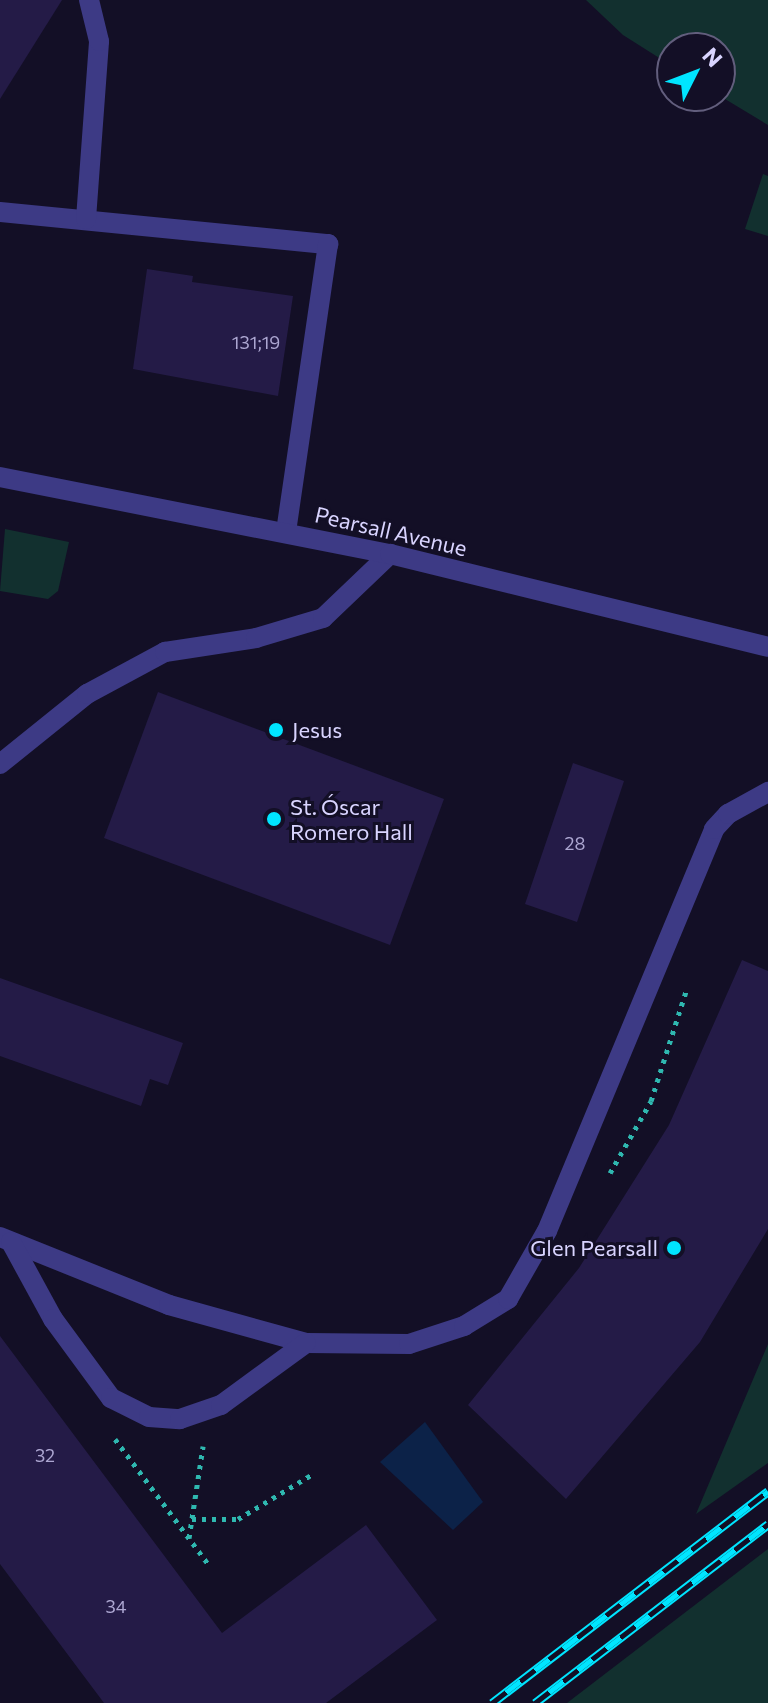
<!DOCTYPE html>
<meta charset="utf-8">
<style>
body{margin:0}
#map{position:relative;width:768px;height:1703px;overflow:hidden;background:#130f26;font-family:Commissioner,sans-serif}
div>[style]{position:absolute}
.green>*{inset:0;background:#12302f}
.water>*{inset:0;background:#0c2248}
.building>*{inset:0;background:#241b47}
.path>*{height:5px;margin-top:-2.5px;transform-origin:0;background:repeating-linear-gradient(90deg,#2fb8b0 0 4px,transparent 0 10px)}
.service>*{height:20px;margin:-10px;padding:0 10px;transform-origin:10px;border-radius:10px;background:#3d3a85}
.tertiary>*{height:20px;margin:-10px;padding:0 10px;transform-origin:10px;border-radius:10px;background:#3d3a85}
.rail>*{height:9px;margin-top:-4.5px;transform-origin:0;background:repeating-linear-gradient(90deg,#130f26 0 18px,#00e5ff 0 36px);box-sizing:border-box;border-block:2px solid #00e5ff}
.dots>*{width:22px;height:22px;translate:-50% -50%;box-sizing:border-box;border:4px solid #130f26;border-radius:50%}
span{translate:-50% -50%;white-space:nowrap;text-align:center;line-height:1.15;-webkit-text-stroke:6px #130f26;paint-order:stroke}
.number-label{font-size:18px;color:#aca6d1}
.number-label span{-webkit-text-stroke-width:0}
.street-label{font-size:22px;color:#d9d4ff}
.poi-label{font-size:22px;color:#d9d4ff}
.left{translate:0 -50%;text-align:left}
.right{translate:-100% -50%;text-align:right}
.north{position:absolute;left:656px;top:32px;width:80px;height:80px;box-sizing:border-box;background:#130f26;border:2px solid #625e7d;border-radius:50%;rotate:48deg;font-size:22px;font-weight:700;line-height:32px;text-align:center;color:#d9d4ff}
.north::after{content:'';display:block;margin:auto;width:28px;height:36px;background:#00e5ff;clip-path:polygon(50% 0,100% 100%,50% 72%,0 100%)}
</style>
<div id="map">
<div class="green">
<div style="clip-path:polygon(586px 0,768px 0,768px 125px,720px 96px,720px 48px,672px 48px,672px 66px,623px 35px)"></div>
<div style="clip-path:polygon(763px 174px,768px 176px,768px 236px,745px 229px)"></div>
<div style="clip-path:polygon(5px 529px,69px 542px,58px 591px,48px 599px,0 591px)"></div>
<div style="clip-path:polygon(768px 1344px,768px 1463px,696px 1514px)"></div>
<div style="clip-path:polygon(768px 1549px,768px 1703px,567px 1703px)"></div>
</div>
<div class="water">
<div style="clip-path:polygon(425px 1422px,483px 1502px,453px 1530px,380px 1462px)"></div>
</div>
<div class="building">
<div style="clip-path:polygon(0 0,62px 0,0 99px)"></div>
<div style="clip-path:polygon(147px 269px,193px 276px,192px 282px,293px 296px,278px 396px,133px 369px)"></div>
<div style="clip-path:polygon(158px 692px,444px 799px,390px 945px,104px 838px)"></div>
<div style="clip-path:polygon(573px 763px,624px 781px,577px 922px,525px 904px)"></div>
<div style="clip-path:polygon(742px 960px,768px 971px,768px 1229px,700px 1342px,566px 1499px,468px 1405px,579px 1268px,669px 1125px)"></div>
<div style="clip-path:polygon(0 978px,183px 1043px,168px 1085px,150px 1079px,141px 1106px,0 1056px)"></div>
<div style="clip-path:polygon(0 1336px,222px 1633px,366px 1525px,437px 1620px,326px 1703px,104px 1703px,0 1564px)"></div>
</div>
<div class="path">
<div style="left:610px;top:1173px;width:83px;rotate:-60.3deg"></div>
<div style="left:651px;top:1101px;width:115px;rotate:-72.3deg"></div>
<div style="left:115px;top:1439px;width:157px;rotate:53.3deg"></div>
<div style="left:192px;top:1519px;width:46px"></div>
<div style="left:238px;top:1519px;width:87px;rotate:-31deg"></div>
<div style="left:189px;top:1538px;width:93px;rotate:-81.3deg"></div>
</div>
<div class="service">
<div style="left:0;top:212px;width:330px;rotate:5.6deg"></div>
<div style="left:328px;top:244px;width:291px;rotate:98.3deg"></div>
<div style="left:86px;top:219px;width:178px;rotate:-85.8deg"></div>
<div style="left:99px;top:41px;width:42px;rotate:-103.7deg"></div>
<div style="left:0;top:764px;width:112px;rotate:-38.8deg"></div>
<div style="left:87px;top:694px;width:89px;rotate:-28.3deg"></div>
<div style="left:165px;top:652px;width:92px;rotate:-8.7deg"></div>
<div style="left:256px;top:638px;width:70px;rotate:-16.6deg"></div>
<div style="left:323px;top:618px;width:93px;rotate:-43.7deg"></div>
<div style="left:0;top:1237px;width:182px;rotate:21.9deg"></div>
<div style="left:169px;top:1305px;width:142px;rotate:15.5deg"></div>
<div style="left:306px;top:1343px;width:103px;rotate:0.6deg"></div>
<div style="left:409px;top:1344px;width:58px;rotate:-18.1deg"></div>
<div style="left:464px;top:1326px;width:52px;rotate:-31.5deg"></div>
<div style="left:508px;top:1299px;width:78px;rotate:-60.2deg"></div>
<div style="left:547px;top:1231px;width:435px;rotate:-67.4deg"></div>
<div style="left:714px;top:829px;width:21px;rotate:-47deg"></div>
<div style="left:728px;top:814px;width:46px;rotate:-28.8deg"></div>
<div style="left:11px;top:1242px;width:88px;rotate:61.4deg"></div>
<div style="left:53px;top:1319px;width:98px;rotate:53.7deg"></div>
<div style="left:111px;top:1398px;width:42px;rotate:26.6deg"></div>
<div style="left:149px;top:1417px;width:31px;rotate:4deg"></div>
<div style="left:180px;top:1419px;width:43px;rotate:-18.9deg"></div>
<div style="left:221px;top:1405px;width:105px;rotate:-36.1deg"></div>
</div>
<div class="tertiary">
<div style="left:0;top:477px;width:398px;rotate:11.2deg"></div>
<div style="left:390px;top:554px;width:389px;rotate:13.8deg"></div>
</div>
<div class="rail">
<div style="left:492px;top:1703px;width:348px;rotate:-37.5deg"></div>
<div style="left:535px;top:1703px;width:294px;rotate:-37.5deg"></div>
</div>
<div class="dots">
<div style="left:276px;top:730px;background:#00e5ff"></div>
<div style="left:274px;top:819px;background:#00e5ff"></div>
<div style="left:674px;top:1248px;background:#00e5ff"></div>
</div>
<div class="number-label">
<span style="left:256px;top:342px">131;19</span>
<span style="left:575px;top:843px">28</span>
<span style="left:45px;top:1455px">32</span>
<span style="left:116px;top:1606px">34</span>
</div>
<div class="street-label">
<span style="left:391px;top:531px;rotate:13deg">Pearsall Avenue</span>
</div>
<div class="poi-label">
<span class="left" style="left:292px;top:730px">Jesus</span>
<span class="left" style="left:290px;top:819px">St. Óscar<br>Romero Hall</span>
<span class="right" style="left:658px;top:1248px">Glen Pearsall</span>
</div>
<div class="north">N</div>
</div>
